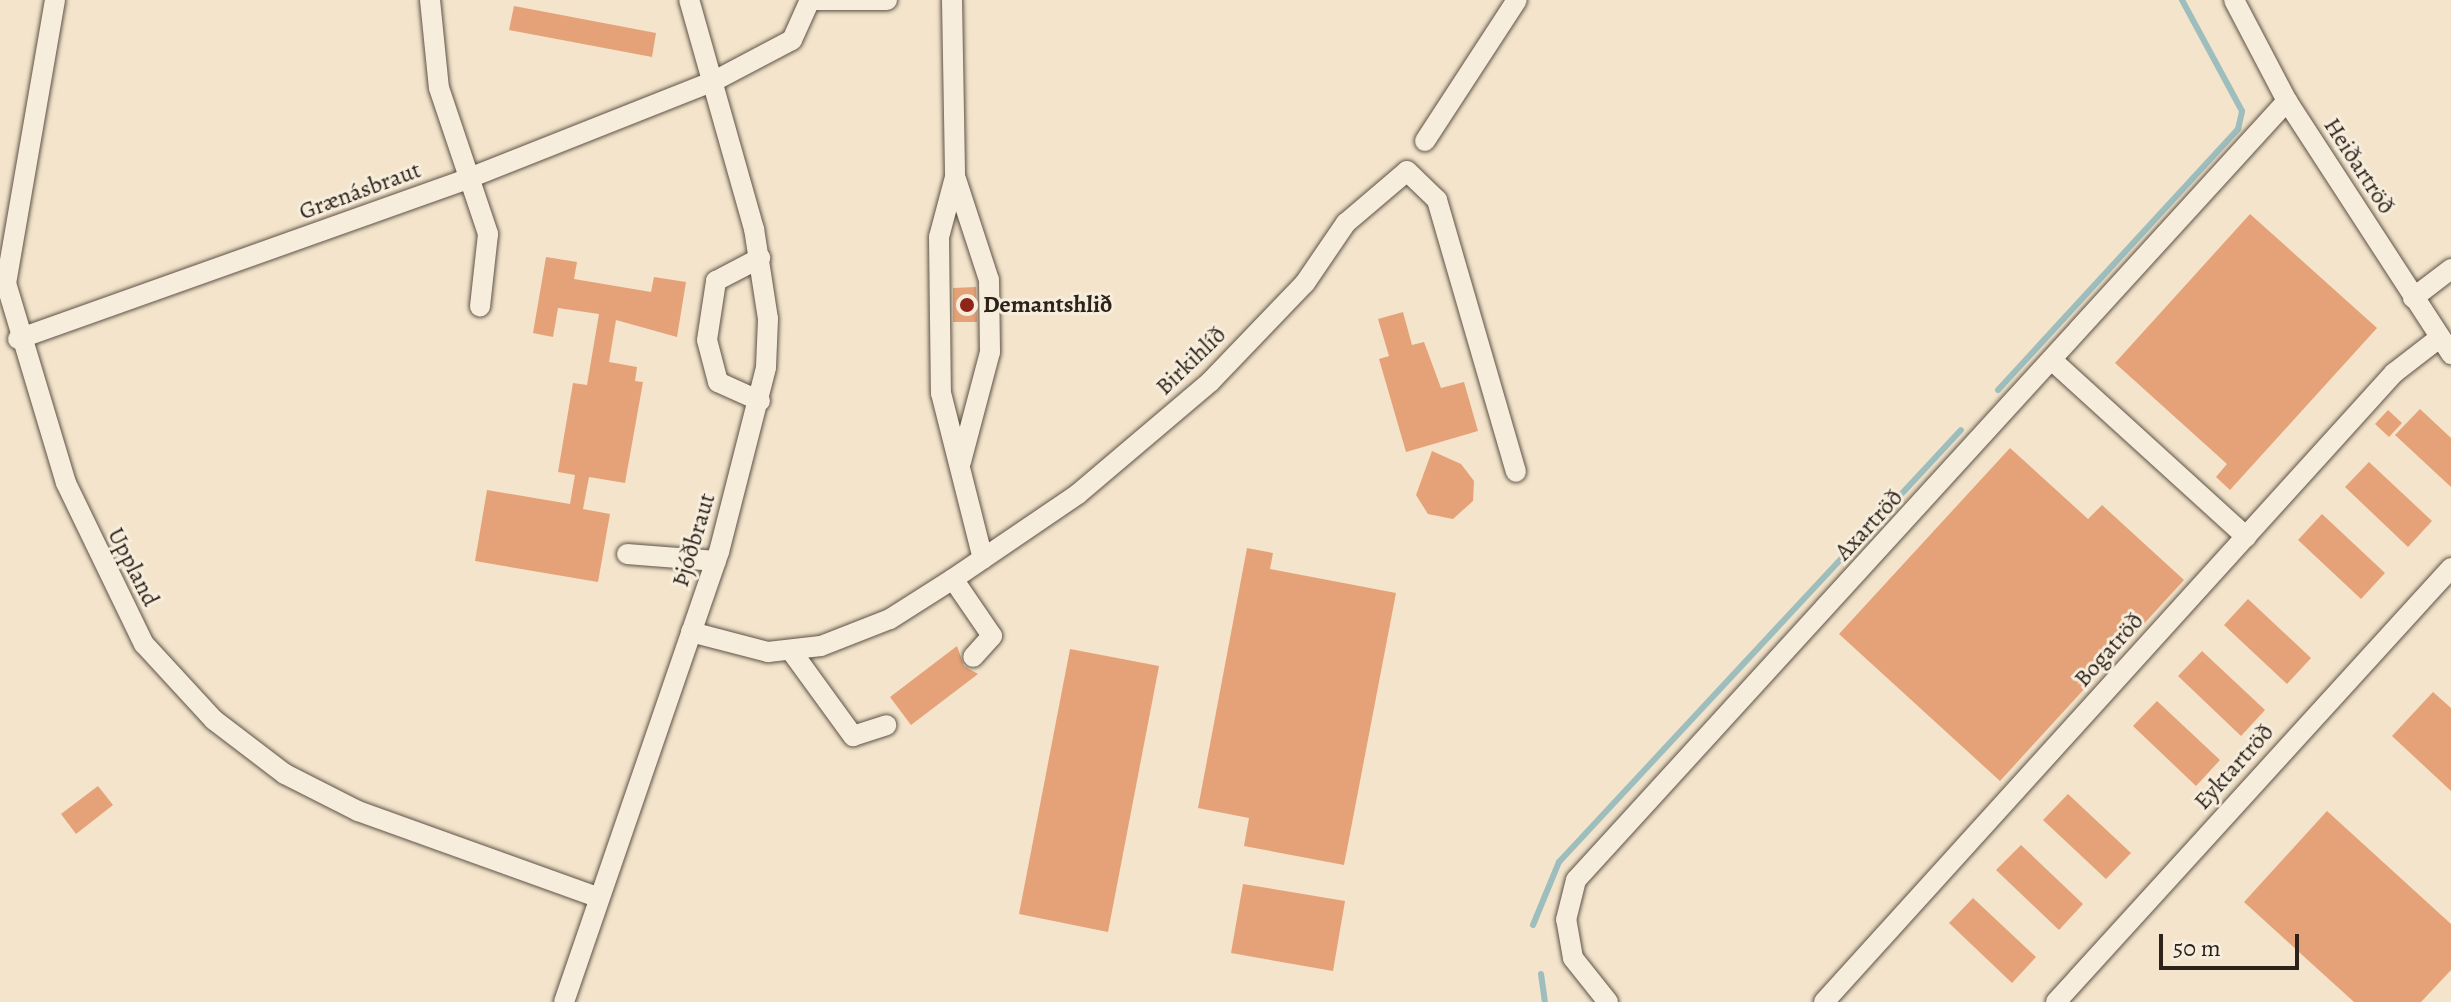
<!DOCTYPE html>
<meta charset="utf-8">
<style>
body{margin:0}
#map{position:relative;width:2451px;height:1002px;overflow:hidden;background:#f3e4cb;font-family:Alegreya,serif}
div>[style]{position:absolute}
.stream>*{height:6px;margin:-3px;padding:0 3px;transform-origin:3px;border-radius:3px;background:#9dbebd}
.building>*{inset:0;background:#e5a278}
.roads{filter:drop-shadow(0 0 2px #5e5246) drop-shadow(0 0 2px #5e5246)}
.minor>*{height:20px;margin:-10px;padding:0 10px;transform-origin:10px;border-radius:10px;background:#f7eddd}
.dots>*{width:22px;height:22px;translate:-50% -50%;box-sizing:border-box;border:4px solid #f7eddd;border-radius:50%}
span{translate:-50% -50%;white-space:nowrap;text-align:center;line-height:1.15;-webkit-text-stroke:6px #f7eddd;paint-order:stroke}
.street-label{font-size:24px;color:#2c221a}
.poi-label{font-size:24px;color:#2c221a;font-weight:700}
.left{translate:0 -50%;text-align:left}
.scale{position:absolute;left:2159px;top:934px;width:140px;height:36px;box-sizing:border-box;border:4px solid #2c221a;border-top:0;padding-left:10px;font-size:24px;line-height:28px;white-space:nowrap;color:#2c221a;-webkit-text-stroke:6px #f7eddd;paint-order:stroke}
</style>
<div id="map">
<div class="stream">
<div style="left:1998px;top:390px;width:355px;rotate:-47.4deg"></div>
<div style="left:2238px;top:129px;width:18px;rotate:-77deg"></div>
<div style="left:2242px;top:111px;width:126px;rotate:-118.4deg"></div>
<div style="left:1533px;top:925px;width:68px;rotate:-67.6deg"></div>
<div style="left:1559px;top:862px;width:590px;rotate:-47.06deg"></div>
<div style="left:1541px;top:974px;width:28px;rotate:82deg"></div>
</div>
<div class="building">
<div style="clip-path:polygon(514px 6px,656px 33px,652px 57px,509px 30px)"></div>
<div style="clip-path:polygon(2250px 214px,2377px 328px,2230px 490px,2216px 477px,2227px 464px,2115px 363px)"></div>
<div style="clip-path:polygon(546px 257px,577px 262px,574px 279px,651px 292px,654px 277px,686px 282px,677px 337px,616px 320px,609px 362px,637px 367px,635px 381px,643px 382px,625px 483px,589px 477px,583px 509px,610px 514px,598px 582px,475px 561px,487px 490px,570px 504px,575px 475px,558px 472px,573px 383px,587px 385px,599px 314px,558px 308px,553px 337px,533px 333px)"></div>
<div style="clip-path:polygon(976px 287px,977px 322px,953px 322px,953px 288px)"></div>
<div style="clip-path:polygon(1403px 312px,1412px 345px,1424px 342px,1441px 388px,1464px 382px,1478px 431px,1406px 452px,1379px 359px,1389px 356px,1378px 319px)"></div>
<div style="clip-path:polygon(2420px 409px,2451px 438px,2451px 487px,2395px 435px)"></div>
<div style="clip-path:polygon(2388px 410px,2402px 423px,2389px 437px,2375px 424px)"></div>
<div style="clip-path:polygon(2010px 448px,2088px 519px,2102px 505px,2184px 580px,2000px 781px,1839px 634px)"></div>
<div style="clip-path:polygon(1432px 451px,1461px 464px,1474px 481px,1473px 501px,1453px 519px,1428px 514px,1416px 495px)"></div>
<div style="clip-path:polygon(2369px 462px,2432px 521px,2408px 547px,2345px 487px)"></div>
<div style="clip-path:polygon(2322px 514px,2385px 573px,2361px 599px,2298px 540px)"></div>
<div style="clip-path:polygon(1247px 548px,1273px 553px,1270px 569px,1396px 593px,1344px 865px,1244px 846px,1249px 818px,1198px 808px)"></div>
<div style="clip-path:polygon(2248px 599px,2311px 658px,2287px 684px,2224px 625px)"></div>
<div style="clip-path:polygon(957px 646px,964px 666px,978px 674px,911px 725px,890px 697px)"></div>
<div style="clip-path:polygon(1070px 649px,1159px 666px,1108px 932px,1019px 914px)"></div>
<div style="clip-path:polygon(2202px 651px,2265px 710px,2241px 736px,2178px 676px)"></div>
<div style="clip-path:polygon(2433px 692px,2451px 708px,2451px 791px,2392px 736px)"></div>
<div style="clip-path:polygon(2157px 701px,2220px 760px,2196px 786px,2133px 726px)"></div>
<div style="clip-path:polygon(98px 786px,113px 805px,76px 834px,61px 814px)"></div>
<div style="clip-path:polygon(2068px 794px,2131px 853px,2106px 879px,2043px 820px)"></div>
<div style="clip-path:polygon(2327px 811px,2451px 924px,2451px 970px,2421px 1002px,2354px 1002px,2244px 902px)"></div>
<div style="clip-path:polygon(2021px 845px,2083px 904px,2059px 930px,1996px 870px)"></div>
<div style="clip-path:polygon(1243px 884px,1345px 901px,1333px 971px,1231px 953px)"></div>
<div style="clip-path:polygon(1973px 898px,2036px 957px,2012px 983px,1949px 923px)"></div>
</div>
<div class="roads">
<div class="minor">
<div style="left:55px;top:0;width:287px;rotate:99.8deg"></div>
<div style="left:6px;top:283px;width:209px;rotate:73.3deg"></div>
<div style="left:66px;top:483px;width:179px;rotate:64.2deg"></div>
<div style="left:144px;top:644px;width:103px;rotate:47.4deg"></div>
<div style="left:214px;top:720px;width:89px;rotate:37.3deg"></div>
<div style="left:285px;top:774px;width:82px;rotate:26.9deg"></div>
<div style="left:358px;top:811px;width:254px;rotate:19.8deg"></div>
<div style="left:430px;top:0;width:88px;rotate:84.2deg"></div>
<div style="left:439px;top:88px;width:154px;rotate:71.4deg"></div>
<div style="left:488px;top:234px;width:73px;rotate:96.3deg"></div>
<div style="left:813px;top:0;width:74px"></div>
<div style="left:952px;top:0;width:177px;rotate:89deg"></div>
<div style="left:955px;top:177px;width:62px;rotate:104.9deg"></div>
<div style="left:939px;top:237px;width:156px;rotate:89.3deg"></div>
<div style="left:941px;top:393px;width:171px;rotate:75.8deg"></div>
<div style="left:2234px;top:0;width:114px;rotate:62.3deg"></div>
<div style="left:2287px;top:101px;width:302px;rotate:57deg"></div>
<div style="left:1425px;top:141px;width:168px;rotate:-56.9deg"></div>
<div style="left:956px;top:179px;width:106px;rotate:71.9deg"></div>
<div style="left:989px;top:280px;width:72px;rotate:89.2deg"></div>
<div style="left:990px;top:352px;width:114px;rotate:104.8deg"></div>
<div style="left:2413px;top:298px;width:48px;rotate:-37.3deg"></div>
<div style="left:18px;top:339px;width:473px;rotate:-19.6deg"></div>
<div style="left:464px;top:180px;width:271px;rotate:-21.6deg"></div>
<div style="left:716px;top:80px;width:86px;rotate:-27.8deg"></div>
<div style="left:792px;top:40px;width:44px;rotate:-65.8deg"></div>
<div style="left:2054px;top:362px;width:260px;rotate:42.3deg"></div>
<div style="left:760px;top:401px;width:46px;rotate:-155.7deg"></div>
<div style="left:718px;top:382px;width:43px;rotate:-104.7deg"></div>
<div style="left:707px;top:340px;width:60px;rotate:-81.3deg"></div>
<div style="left:716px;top:281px;width:50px;rotate:-27.6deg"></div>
<div style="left:627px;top:554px;width:89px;rotate:4.5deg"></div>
<div style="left:953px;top:579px;width:69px;rotate:55.6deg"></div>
<div style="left:992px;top:636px;width:28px;rotate:132deg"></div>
<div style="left:691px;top:632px;width:80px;rotate:14.6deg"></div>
<div style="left:768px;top:652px;width:53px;rotate:-6.5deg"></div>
<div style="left:821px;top:646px;width:74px;rotate:-21.4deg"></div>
<div style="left:890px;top:619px;width:75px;rotate:-32.4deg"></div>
<div style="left:953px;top:579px;width:151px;rotate:-34.2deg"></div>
<div style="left:1078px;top:494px;width:173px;rotate:-40.3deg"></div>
<div style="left:1210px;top:382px;width:137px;rotate:-46.2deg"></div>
<div style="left:1305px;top:283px;width:73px;rotate:-55.7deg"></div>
<div style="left:1346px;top:223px;width:80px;rotate:-40.4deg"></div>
<div style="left:1407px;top:171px;width:42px;rotate:44deg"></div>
<div style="left:1437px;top:200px;width:283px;rotate:73.8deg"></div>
<div style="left:792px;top:652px;width:104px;rotate:54deg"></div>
<div style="left:853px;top:736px;width:35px;rotate:-18deg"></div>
<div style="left:564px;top:1002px;width:476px;rotate:-71deg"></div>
<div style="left:719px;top:552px;width:191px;rotate:-75.7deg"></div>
<div style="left:766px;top:367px;width:48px;rotate:-87.6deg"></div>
<div style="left:768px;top:319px;width:91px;rotate:-98.8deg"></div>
<div style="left:754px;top:229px;width:238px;rotate:-105.8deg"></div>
<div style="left:1608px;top:1002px;width:56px;rotate:-128.5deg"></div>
<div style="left:1573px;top:958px;width:39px;rotate:-100deg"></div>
<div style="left:1566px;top:920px;width:41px;rotate:-76deg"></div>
<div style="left:1576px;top:880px;width:1055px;rotate:-47.61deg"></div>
<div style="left:1824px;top:1002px;width:849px;rotate:-47.82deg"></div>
<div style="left:2394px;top:373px;width:56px;rotate:-37.7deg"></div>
<div style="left:2056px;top:1002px;width:587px;rotate:-47.69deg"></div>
</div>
</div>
<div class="dots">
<div style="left:967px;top:305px;background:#8f2418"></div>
</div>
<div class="street-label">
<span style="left:2359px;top:166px;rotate:57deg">Heiðartröð</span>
<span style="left:360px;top:191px;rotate:-20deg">Grænásbraut</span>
<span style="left:1191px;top:361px;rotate:-44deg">Birkihlíð</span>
<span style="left:1869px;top:525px;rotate:-47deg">Axartröð</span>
<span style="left:694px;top:540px;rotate:-73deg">Þjóðbraut</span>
<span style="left:133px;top:567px;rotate:63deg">Uppland</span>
<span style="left:2109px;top:650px;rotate:-48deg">Bogatröð</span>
<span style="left:2234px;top:767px;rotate:-48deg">Eyktartröð</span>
</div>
<div class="poi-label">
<span class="left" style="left:983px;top:305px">Demantshlið</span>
</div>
<div class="scale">50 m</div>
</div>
